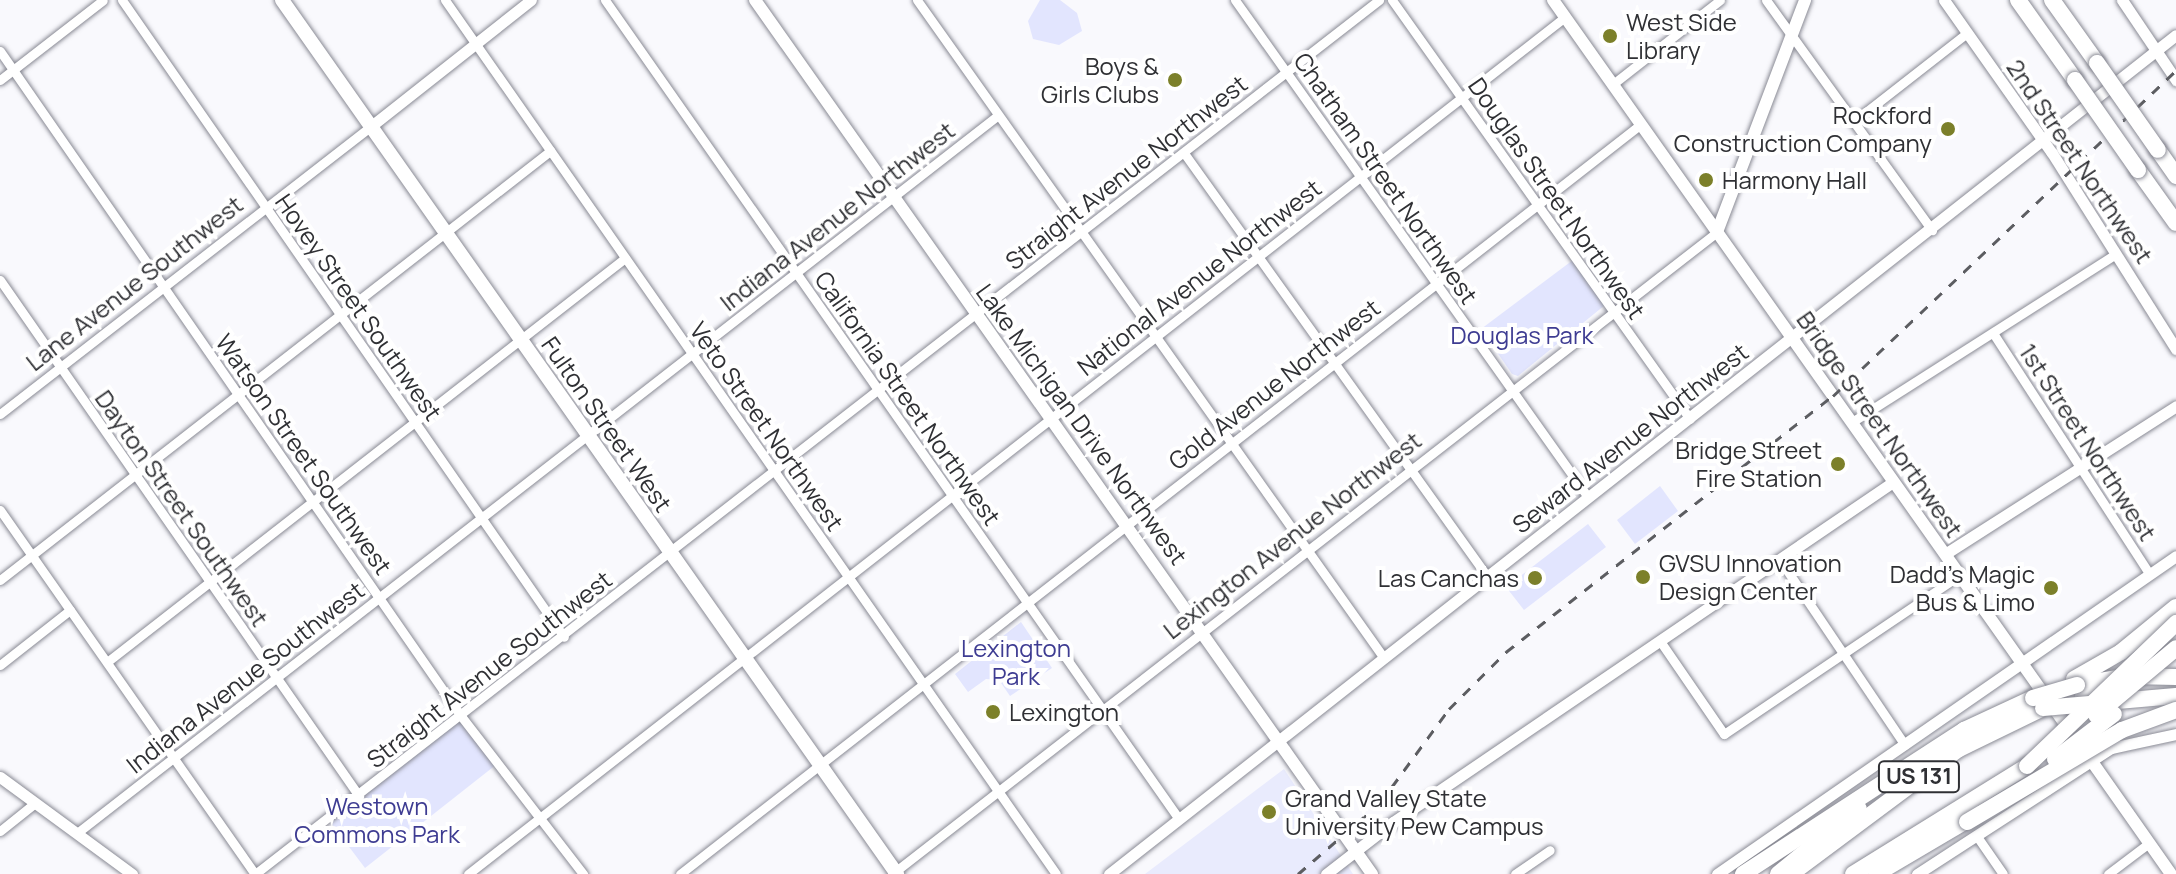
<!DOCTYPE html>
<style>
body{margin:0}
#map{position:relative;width:2176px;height:874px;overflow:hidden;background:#f9f9fd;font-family:Manrope,sans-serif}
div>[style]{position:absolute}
.built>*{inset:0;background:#e9ebfd}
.green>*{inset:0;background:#e2e5fe}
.roads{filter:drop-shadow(0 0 2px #898a94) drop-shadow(0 0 2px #898a94)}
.minor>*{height:9px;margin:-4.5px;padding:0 4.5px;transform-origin:4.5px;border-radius:4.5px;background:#fff}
.tertiary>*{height:11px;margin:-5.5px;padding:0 5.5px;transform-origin:5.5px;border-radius:5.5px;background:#fff}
.secondary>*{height:12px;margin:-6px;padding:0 6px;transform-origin:6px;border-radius:6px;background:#fff}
.primary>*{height:14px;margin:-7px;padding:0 7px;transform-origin:7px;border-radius:7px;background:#fff}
.motorway>*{height:16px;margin:-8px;padding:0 8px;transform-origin:8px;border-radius:8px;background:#fff}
.rail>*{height:3px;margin-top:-1.5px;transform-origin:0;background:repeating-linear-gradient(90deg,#5c5d61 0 10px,transparent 0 20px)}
.bridges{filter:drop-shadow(0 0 2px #898a94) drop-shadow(0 0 2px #898a94)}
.motorway-bridge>*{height:16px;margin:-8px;padding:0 8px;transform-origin:8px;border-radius:8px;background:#fff}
.dots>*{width:22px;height:22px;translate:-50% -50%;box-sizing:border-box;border:4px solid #fff;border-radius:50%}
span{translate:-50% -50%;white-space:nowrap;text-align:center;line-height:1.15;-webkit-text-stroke:8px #fff;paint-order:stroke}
.shield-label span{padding:2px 6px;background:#fff;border:2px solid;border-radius:6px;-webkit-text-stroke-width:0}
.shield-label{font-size:22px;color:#2f3034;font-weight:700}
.poi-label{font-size:24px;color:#2f3034}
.left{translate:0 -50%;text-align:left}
.right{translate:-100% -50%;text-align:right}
.street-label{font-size:24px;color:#2f3034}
.park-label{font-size:24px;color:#3e3c92}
</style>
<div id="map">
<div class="built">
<div style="clip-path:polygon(1284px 769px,1353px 874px,1145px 874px)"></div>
</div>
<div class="green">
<div style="clip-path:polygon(1040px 0,1060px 0,1077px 13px,1082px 31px,1059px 45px,1033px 39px,1028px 21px)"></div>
<div style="clip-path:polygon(1573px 260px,1605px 305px,1518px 376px,1512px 374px,1481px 329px)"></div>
<div style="clip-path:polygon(1660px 486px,1678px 511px,1635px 544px,1617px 520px)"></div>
<div style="clip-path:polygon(1588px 524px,1606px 547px,1524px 610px,1506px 587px)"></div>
<div style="clip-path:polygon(1021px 622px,1052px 668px,1010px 696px,999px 680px,986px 679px,968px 692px,955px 674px)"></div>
<div style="clip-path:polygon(461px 716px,497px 764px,365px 868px,328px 819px)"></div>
</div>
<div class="roads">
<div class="minor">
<div style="left:122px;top:0;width:775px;rotate:55.24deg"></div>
<div style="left:445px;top:0;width:1066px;rotate:55.04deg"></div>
<div style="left:605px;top:0;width:1000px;rotate:54.98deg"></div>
<div style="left:917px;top:0;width:807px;rotate:54.64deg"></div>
<div style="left:1235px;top:0;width:610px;rotate:54.62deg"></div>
<div style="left:1392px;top:0;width:514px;rotate:54.58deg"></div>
<div style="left:1766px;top:0;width:284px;rotate:54.2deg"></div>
<div style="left:0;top:51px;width:809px;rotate:55.27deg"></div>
<div style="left:461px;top:716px;width:200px;rotate:52.3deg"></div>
<div style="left:0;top:80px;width:130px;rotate:-37.8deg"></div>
<div style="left:1613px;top:84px;width:136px;rotate:-38.1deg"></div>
<div style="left:1853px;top:122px;width:145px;rotate:-38deg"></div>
<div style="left:1184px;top:153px;width:520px;rotate:54.39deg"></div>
<div style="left:0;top:280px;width:629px;rotate:55.17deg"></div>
<div style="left:1993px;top:333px;width:286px;rotate:57deg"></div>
<div style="left:0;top:414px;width:468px;rotate:-37.8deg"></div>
<div style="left:1852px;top:422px;width:313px;rotate:-32.5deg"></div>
<div style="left:0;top:510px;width:444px;rotate:55deg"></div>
<div style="left:1780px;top:560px;width:223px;rotate:56deg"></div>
<div style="left:0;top:580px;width:698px;rotate:-37.95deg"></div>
<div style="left:1660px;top:641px;width:113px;rotate:55.5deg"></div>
<div style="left:1724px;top:734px;width:285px;rotate:-34deg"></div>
<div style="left:107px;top:662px;width:657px;rotate:-37.95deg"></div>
<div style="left:0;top:665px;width:89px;rotate:-38.2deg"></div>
<div style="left:0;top:831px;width:45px;rotate:-38.7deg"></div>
<div style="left:77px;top:833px;width:1166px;rotate:-37.93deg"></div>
<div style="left:1976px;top:835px;width:47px;rotate:55.3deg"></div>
<div style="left:255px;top:874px;width:1424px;rotate:-37.87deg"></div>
<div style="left:468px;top:874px;width:1392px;rotate:-38deg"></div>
<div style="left:680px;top:874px;width:1219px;rotate:-37.97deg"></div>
<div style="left:892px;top:874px;width:1045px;rotate:-37.89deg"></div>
<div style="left:1515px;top:874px;width:42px;rotate:-34.4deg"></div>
<div style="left:2108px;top:874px;width:51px;rotate:-37.1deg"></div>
</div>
<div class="tertiary">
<div style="left:1944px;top:0;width:187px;rotate:54.8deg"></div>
<div style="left:2052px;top:153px;width:232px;rotate:57.7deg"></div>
<div style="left:2122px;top:0;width:97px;rotate:56deg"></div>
<div style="left:370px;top:127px;width:205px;rotate:-38.3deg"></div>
<div style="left:1945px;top:554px;width:274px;rotate:-32.6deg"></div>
<div style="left:0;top:777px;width:164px;rotate:36.3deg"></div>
<div style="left:1109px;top:874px;width:1357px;rotate:-38.18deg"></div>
<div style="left:1326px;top:874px;width:85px;rotate:-37.8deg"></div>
<div style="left:1393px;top:822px;width:605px;rotate:-34.22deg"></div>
<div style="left:1717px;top:874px;width:558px;rotate:-34.71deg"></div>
<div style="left:1917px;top:874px;width:231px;rotate:-33deg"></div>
<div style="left:2111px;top:748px;width:66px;rotate:-12.2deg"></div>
</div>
<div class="secondary">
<div style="left:755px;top:0;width:1070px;rotate:54.78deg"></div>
<div style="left:1553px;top:0;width:895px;rotate:54.73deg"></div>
<div style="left:1717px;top:232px;width:248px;rotate:-69.2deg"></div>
<div style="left:2081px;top:746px;width:156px;rotate:54.9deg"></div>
</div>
<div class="primary">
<div style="left:282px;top:0;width:1069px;rotate:54.87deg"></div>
</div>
<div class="motorway">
<div style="left:2018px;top:0;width:98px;rotate:54.5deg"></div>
<div style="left:2052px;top:0;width:77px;rotate:54.5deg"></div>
<div style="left:2158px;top:150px;width:32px;rotate:55deg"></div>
<div style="left:2138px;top:170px;width:65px;rotate:54.4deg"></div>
<div style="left:2074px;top:679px;width:54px;rotate:-29.9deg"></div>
<div style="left:2121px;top:652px;width:71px;rotate:-39.3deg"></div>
<div style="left:2077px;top:685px;width:53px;rotate:-9.8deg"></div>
<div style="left:2129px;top:676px;width:47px;rotate:1.2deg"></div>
<div style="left:2083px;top:696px;width:29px;rotate:-14deg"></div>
<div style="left:2106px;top:702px;width:70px;rotate:-4.9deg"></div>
<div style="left:1743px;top:874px;width:264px;rotate:-33.1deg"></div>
<div style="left:1964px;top:730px;width:76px;rotate:-24.9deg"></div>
<div style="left:1778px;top:874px;width:104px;rotate:-39.2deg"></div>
<div style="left:1791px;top:874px;width:209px;rotate:-36.7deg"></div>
<div style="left:1959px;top:749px;width:93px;rotate:-26deg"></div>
<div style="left:1853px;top:874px;width:205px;rotate:-31.8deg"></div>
<div style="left:1876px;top:874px;width:118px;rotate:-30.5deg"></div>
</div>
</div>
<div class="rail">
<div style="left:1298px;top:874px;width:108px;rotate:-40.9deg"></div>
<div style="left:1380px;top:803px;width:117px;rotate:-53.7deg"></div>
<div style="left:1449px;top:709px;width:81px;rotate:-45deg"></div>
<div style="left:1506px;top:652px;width:415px;rotate:-38.1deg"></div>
<div style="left:1833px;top:396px;width:473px;rotate:-43.5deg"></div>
</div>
<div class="bridges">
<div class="motorway-bridge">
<div style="left:2097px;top:63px;width:106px;rotate:55deg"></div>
<div style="left:2075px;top:80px;width:110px;rotate:55deg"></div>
<div style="left:2033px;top:698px;width:46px;rotate:-16.5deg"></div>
<div style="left:2043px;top:708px;width:47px;rotate:-4.9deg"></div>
<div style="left:2096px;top:715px;width:104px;rotate:-39.9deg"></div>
<div style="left:2055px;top:759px;width:74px;rotate:-37.3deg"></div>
<div style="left:2027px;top:766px;width:207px;rotate:-43.8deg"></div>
<div style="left:1967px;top:822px;width:180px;rotate:-30.7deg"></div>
<div style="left:2122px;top:730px;width:58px;rotate:-20.3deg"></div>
</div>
</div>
<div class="dots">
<div style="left:1610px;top:36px;background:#7c802a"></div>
<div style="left:1175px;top:80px;background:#7c802a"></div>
<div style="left:1948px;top:129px;background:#7c802a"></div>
<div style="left:1706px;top:180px;background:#7c802a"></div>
<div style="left:1838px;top:464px;background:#7c802a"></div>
<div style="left:1643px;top:577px;background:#7c802a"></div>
<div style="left:1535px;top:578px;background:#7c802a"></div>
<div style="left:2051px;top:588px;background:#7c802a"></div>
<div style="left:993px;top:712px;background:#7c802a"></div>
<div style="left:1269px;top:812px;background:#7c802a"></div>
</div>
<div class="shield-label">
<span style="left:1919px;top:777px">US 131</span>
</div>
<div class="poi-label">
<span class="left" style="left:1626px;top:36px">West Side<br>Library</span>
<span class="right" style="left:1159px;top:80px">Boys &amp;<br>Girls Clubs</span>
<span class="right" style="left:1932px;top:129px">Rockford<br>Construction Company</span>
<span class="left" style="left:1722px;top:180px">Harmony Hall</span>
<span class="right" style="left:1822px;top:464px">Bridge Street<br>Fire Station</span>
<span class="left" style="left:1659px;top:577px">GVSU Innovation<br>Design Center</span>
<span class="right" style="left:2035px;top:588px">Dadd's Magic<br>Bus &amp; Limo</span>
<span class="right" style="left:1519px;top:578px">Las Canchas</span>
<span class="left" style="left:1009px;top:712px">Lexington</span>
<span class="left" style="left:1285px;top:812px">Grand Valley State<br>University Pew Campus</span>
</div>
<div class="street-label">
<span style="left:2080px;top:161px;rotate:56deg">2nd Street Northwest</span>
<span style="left:1126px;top:172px;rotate:-38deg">Straight Avenue Northwest</span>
<span style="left:1386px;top:178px;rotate:55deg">Chatham Street Northwest</span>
<span style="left:1557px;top:198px;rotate:55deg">Douglas Street Northwest</span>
<span style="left:837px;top:216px;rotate:-38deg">Indiana Avenue Northwest</span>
<span style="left:1199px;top:277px;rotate:-38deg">National Avenue Northwest</span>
<span style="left:134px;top:283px;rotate:-38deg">Lane Avenue Southwest</span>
<span style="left:359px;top:307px;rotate:55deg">Hovey Street Southwest</span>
<span style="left:1274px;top:384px;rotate:-38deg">Gold Avenue Northwest</span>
<span style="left:908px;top:398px;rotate:55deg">California Street Northwest</span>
<span style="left:607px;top:424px;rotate:55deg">Fulton Street West</span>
<span style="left:1082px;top:424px;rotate:54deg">Lake Michigan Drive Northwest</span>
<span style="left:1880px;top:424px;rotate:55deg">Bridge Street Northwest</span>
<span style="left:767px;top:426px;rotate:55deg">Veto Street Northwest</span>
<span style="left:1630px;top:438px;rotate:-38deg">Seward Avenue Northwest</span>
<span style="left:2088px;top:442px;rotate:57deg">1st Street Northwest</span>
<span style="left:304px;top:454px;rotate:55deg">Watson Street Southwest</span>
<span style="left:182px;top:508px;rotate:55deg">Dayton Street Southwest</span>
<span style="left:1292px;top:535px;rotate:-38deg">Lexington Avenue Northwest</span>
<span style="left:489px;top:669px;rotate:-38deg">Straight Avenue Southwest</span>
<span style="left:245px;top:677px;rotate:-38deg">Indiana Avenue Southwest</span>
</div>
<div class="park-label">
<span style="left:1522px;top:335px">Douglas Park</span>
<span style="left:1016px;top:662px">Lexington<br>Park</span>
<span style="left:377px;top:820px">Westown<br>Commons Park</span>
</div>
</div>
